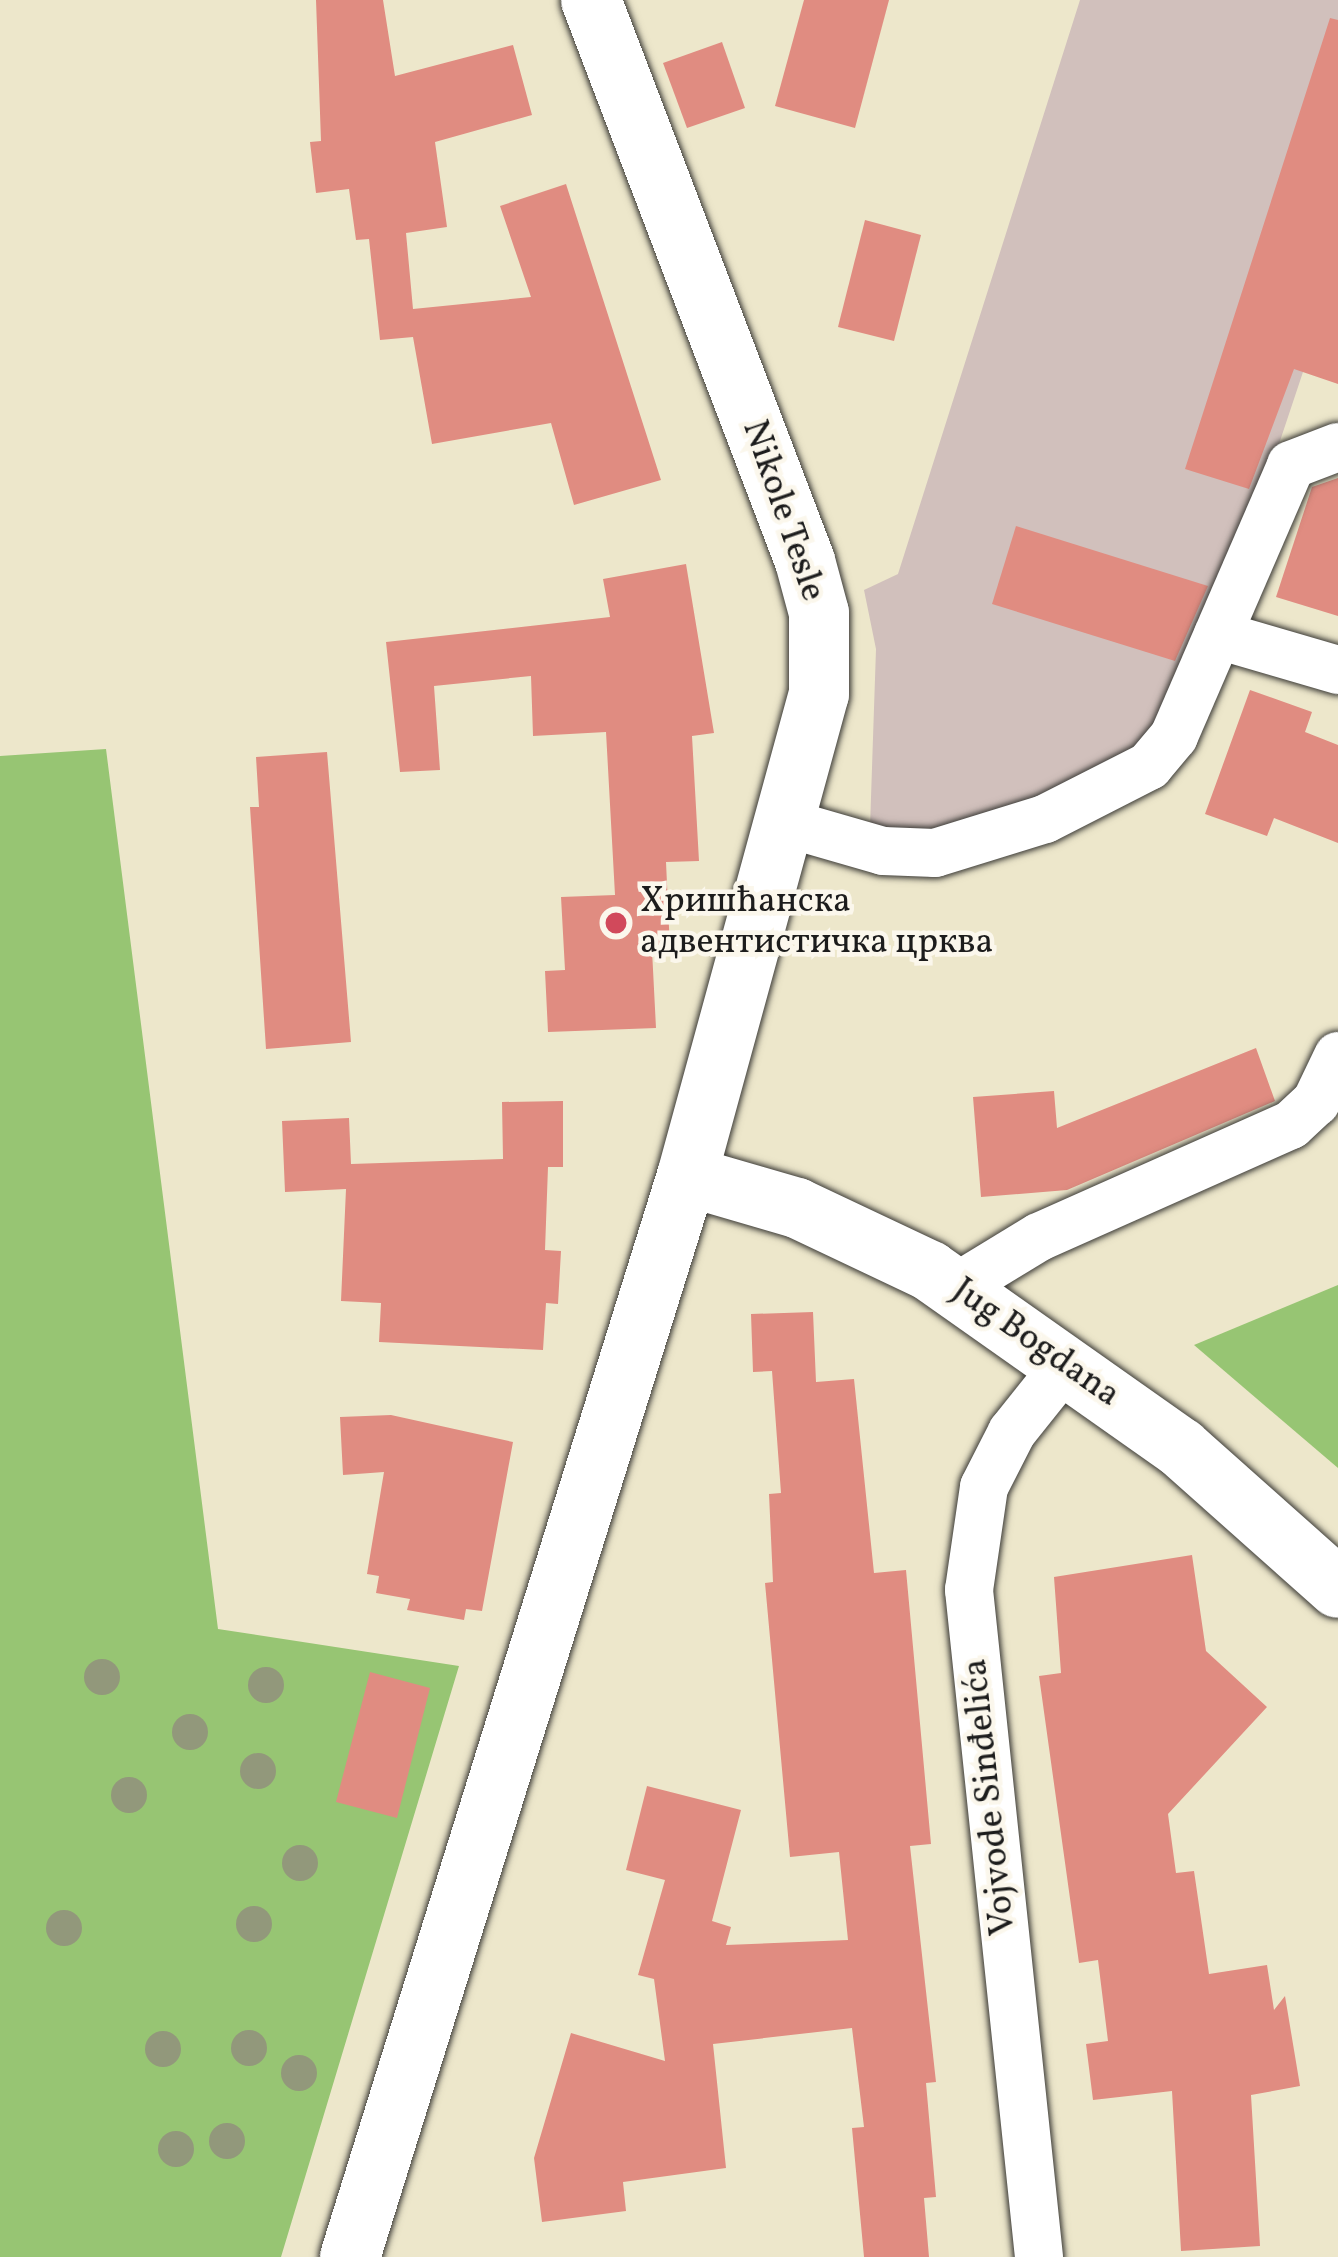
<!DOCTYPE html>
<meta charset="utf-8">
<style>
body{margin:0}
#map{position:relative;width:1338px;height:2257px;overflow:hidden;background:#ede7cb;font-family:Vollkorn,serif}
div>[style]{position:absolute}
.industrial>*{inset:0;background:#d1c0bc}
.green>*{inset:0;background:#97c573}
.building>*{inset:0;background:#e08c81}
.roads{filter:drop-shadow(0 0 3px #3b3a36) drop-shadow(0 0 3px #3b3a36)}
.minor>*{height:48px;margin:-24px;padding:0 24px;transform-origin:24px;border-radius:24px;background:#fff}
.tertiary>*{height:60px;margin:-30px;padding:0 30px;transform-origin:30px;border-radius:30px;background:#fff}
.trees>*{width:36px;height:36px;margin:-18px;border-radius:50%;background:#92987b}
.dots>*{width:33px;height:33px;translate:-50% -50%;box-sizing:border-box;border:6px solid #fbf7ec;border-radius:50%}
span{translate:-50% -50%;white-space:nowrap;text-align:center;line-height:1.15;-webkit-text-stroke:9px #fbf7ec;paint-order:stroke}
.street-label{font-size:36px;color:#1c1c1c}
.poi-label{font-size:36px;color:#1c1c1c}
.left{translate:0 -50%;text-align:left}
</style>
<div id="map">
<div class="industrial">
<div style="clip-path:polygon(1080px 0,1338px 0,1338px 267px,1259px 504px,1158px 726px,1130px 761px,1085px 786px,939px 832px,870px 827px,876px 649px,864px 590px,898px 574px)"></div>
</div>
<div class="green">
<div style="clip-path:polygon(106px 749px,218px 1629px,459px 1666px,281px 2257px,0 2257px,0 756px)"></div>
<div style="clip-path:polygon(1338px 1285px,1338px 1468px,1194px 1345px)"></div>
</div>
<div class="building">
<div style="clip-path:polygon(316px 0,383px 0,395px 76px,513px 45px,532px 115px,435px 142px,447px 227px,406px 233px,413px 309px,531px 297px,500px 206px,566px 184px,661px 480px,574px 505px,551px 423px,432px 444px,413px 337px,380px 340px,369px 239px,356px 240px,349px 189px,316px 193px,310px 142px,321px 141px)"></div>
<div style="clip-path:polygon(804px 0,889px 0,855px 128px,775px 106px)"></div>
<div style="clip-path:polygon(1330px 18px,1338px 20px,1338px 384px,1294px 369px,1249px 489px,1185px 469px)"></div>
<div style="clip-path:polygon(722px 42px,745px 108px,687px 128px,663px 63px)"></div>
<div style="clip-path:polygon(865px 220px,921px 235px,894px 341px,838px 327px)"></div>
<div style="clip-path:polygon(1338px 478px,1338px 616px,1276px 597px,1312px 487px)"></div>
<div style="clip-path:polygon(1016px 526px,1208px 586px,1175px 661px,992px 604px)"></div>
<div style="clip-path:polygon(686px 564px,714px 733px,692px 736px,699px 861px,666px 862px,670px 949px,652px 950px,656px 1028px,548px 1032px,545px 971px,565px 970px,561px 897px,615px 895px,606px 732px,533px 736px,531px 676px,434px 686px,440px 770px,400px 772px,386px 642px,610px 617px,603px 579px)"></div>
<div style="clip-path:polygon(1250px 690px,1312px 712px,1305px 732px,1338px 745px,1338px 843px,1274px 818px,1267px 836px,1205px 814px)"></div>
<div style="clip-path:polygon(327px 752px,351px 1042px,266px 1049px,250px 807px,259px 807px,256px 757px)"></div>
<div style="clip-path:polygon(1256px 1048px,1275px 1101px,1067px 1190px,981px 1197px,973px 1097px,1054px 1091px,1057px 1128px)"></div>
<div style="clip-path:polygon(563px 1101px,563px 1167px,548px 1167px,545px 1250px,561px 1251px,558px 1304px,546px 1303px,543px 1350px,379px 1342px,381px 1303px,341px 1301px,346px 1189px,285px 1192px,282px 1121px,349px 1118px,351px 1164px,503px 1159px,502px 1102px)"></div>
<div style="clip-path:polygon(813px 1312px,816px 1382px,854px 1379px,874px 1573px,906px 1570px,931px 1844px,910px 1846px,936px 2082px,926px 2083px,936px 2197px,924px 2198px,929px 2257px,864px 2257px,852px 2128px,864px 2127px,852px 2028px,713px 2044px,726px 2168px,623px 2182px,626px 2211px,542px 2222px,534px 2158px,571px 2033px,665px 2061px,654px 1979px,638px 1975px,665px 1880px,626px 1870px,647px 1786px,741px 1810px,712px 1921px,731px 1927px,726px 1945px,848px 1940px,839px 1852px,790px 1857px,765px 1583px,773px 1582px,769px 1494px,781px 1493px,772px 1371px,753px 1372px,751px 1314px)"></div>
<div style="clip-path:polygon(391px 1415px,513px 1442px,482px 1611px,466px 1609px,464px 1620px,407px 1610px,410px 1599px,376px 1593px,379px 1576px,367px 1574px,384px 1472px,343px 1475px,340px 1417px)"></div>
<div style="clip-path:polygon(1192px 1555px,1206px 1651px,1267px 1707px,1168px 1814px,1176px 1873px,1194px 1871px,1209px 1974px,1267px 1965px,1274px 2010px,1285px 1996px,1300px 2086px,1251px 2095px,1260px 2246px,1181px 2251px,1172px 2091px,1093px 2100px,1086px 2044px,1108px 2041px,1098px 1960px,1079px 1963px,1039px 1676px,1061px 1673px,1054px 1577px)"></div>
<div style="clip-path:polygon(370px 1672px,430px 1688px,397px 1818px,336px 1802px)"></div>
</div>
<div class="roads">
<div class="minor">
<div style="left:1218px;top:635px;width:125px;rotate:16.3deg"></div>
<div style="left:786px;top:823px;width:101px;rotate:16.1deg"></div>
<div style="left:883px;top:851px;width:52px;rotate:2.2deg"></div>
<div style="left:935px;top:853px;width:115px;rotate:-17.2deg"></div>
<div style="left:1045px;top:819px;width:117px;rotate:-27deg"></div>
<div style="left:1149px;top:766px;width:39px;rotate:-50deg"></div>
<div style="left:1174px;top:736px;width:295px;rotate:-66.6deg"></div>
<div style="left:1291px;top:465px;width:50px;rotate:-21deg"></div>
<div style="left:955px;top:1288px;width:98px;rotate:-31.3deg"></div>
<div style="left:1039px;top:1237px;width:276px;rotate:-24deg"></div>
<div style="left:1291px;top:1125px;width:34px;rotate:-43deg"></div>
<div style="left:1316px;top:1102px;width:51px;rotate:-64.4deg"></div>
<div style="left:1039px;top:2257px;width:671px;rotate:-95.99deg"></div>
<div style="left:969px;top:1590px;width:104px;rotate:-81.7deg"></div>
<div style="left:984px;top:1487px;width:62px;rotate:-63deg"></div>
<div style="left:1012px;top:1432px;width:88px;rotate:-51.4deg"></div>
</div>
<div class="tertiary">
<div style="left:687px;top:1176px;width:115px;rotate:16.2deg"></div>
<div style="left:797px;top:1208px;width:147px;rotate:25.3deg"></div>
<div style="left:930px;top:1271px;width:307px;rotate:35.2deg"></div>
<div style="left:1181px;top:1448px;width:210px;rotate:41.7deg"></div>
<div style="left:350px;top:2257px;width:1132px;rotate:-72.69deg"></div>
<div style="left:687px;top:1176px;width:500px;rotate:-74.7deg"></div>
<div style="left:819px;top:694px;width:81px;rotate:-90deg"></div>
<div style="left:819px;top:613px;width:54px;rotate:-105.1deg"></div>
<div style="left:805px;top:561px;width:600px;rotate:-110.88deg"></div>
</div>
</div>
<div class="trees">
<div style="left:102px;top:1677px"></div>
<div style="left:266px;top:1685px"></div>
<div style="left:190px;top:1732px"></div>
<div style="left:258px;top:1771px"></div>
<div style="left:129px;top:1795px"></div>
<div style="left:300px;top:1863px"></div>
<div style="left:254px;top:1924px"></div>
<div style="left:64px;top:1928px"></div>
<div style="left:249px;top:2048px"></div>
<div style="left:163px;top:2049px"></div>
<div style="left:299px;top:2073px"></div>
<div style="left:227px;top:2141px"></div>
<div style="left:176px;top:2149px"></div>
</div>
<div class="dots">
<div style="left:616px;top:923px;background:#d1495b"></div>
</div>
<div class="street-label">
<span style="left:782px;top:511px;rotate:71deg">Nikole Tesle</span>
<span style="left:1035px;top:1344px;rotate:35deg">Jug Bogdana</span>
<span style="left:991px;top:1797px;rotate:-96deg">Vojvode Sinđelića</span>
</div>
<div class="poi-label">
<span class="left" style="left:640px;top:923px">Хришћанска<br>адвентистичка црква</span>
</div>
</div>
